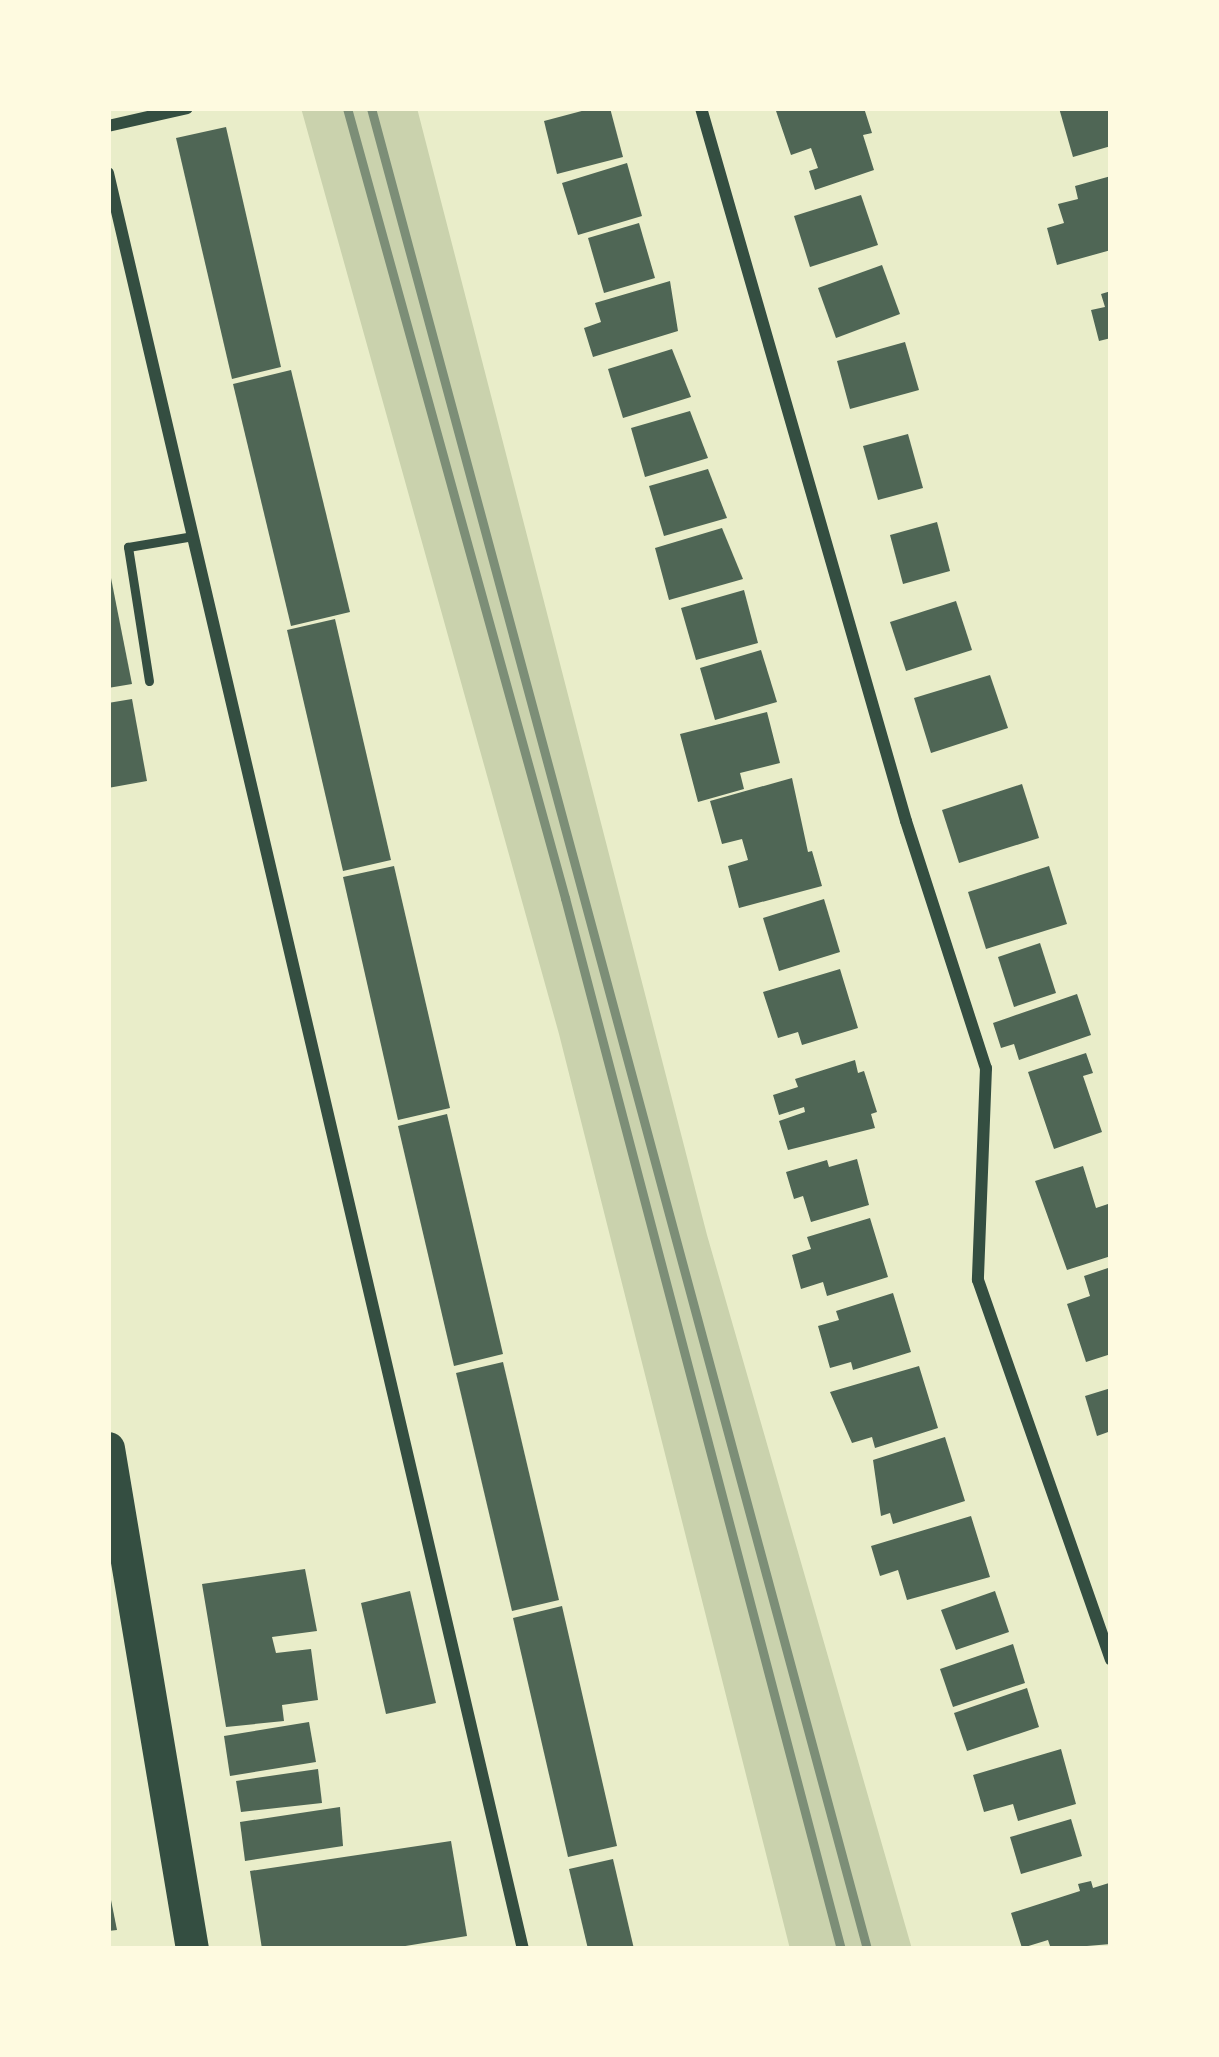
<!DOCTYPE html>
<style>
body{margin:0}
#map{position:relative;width:1219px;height:2057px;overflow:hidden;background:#e9edc9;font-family:Manrope,sans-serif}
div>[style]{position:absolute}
.green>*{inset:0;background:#cad2ad}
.building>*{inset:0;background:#4f6655}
.service>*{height:9px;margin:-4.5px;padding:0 4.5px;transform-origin:4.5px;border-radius:4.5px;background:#344e41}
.minor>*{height:12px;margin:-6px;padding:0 6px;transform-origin:6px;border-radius:6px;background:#344e41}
.trunk>*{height:33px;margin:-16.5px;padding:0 16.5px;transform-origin:16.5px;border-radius:16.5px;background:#344e41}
.rail>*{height:9px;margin:-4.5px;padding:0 4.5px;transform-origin:4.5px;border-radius:4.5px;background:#7c8e77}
span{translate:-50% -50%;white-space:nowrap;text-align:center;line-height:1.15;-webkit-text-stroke:12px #fefae0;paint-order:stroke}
.frame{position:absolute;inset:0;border:111px solid #fefae0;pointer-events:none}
</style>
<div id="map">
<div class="green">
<div style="clip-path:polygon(301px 108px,417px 108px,707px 1235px,912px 1949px,790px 1949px,559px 1034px)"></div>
</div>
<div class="building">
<div style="clip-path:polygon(593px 108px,610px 108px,623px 157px,557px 174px,544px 121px)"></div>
<div style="clip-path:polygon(775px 108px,864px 108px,872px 133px,863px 135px,874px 170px,815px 190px,809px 171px,818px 168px,811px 148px,791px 155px)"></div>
<div style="clip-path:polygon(1059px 108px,1111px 108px,1111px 146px,1073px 157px)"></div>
<div style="clip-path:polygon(226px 127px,281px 367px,232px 379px,176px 138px)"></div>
<div style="clip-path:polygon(627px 163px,642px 216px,578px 235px,562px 183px)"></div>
<div style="clip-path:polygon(1111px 176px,1111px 250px,1057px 265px,1047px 228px,1064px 223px,1058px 204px,1078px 199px,1075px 186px)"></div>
<div style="clip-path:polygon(861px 195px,878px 245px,810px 267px,794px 216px)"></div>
<div style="clip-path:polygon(639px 223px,655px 278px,604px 293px,588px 238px)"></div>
<div style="clip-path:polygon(882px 265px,900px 314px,836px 338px,818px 288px)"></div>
<div style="clip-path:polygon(670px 281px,678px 331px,593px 357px,584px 328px,601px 322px,595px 303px)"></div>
<div style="clip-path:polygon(1111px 291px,1111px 338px,1099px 341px,1091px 310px,1105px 307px,1101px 294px)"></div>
<div style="clip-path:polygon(905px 342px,919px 390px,850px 409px,837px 361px)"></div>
<div style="clip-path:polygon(672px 349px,691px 397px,623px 418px,608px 369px)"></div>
<div style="clip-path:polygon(291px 370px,350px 612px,291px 626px,233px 384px)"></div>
<div style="clip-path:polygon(690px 411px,708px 458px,645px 477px,631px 428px)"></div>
<div style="clip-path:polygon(908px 434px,923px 488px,878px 500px,863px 446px)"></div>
<div style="clip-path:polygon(708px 469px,727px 518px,664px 536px,649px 486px)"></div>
<div style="clip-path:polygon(937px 522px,950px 571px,903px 584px,890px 535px)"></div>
<div style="clip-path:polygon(722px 528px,743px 579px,669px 600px,655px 548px)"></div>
<div style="clip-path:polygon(108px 563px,132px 684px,108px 688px)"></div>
<div style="clip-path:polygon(744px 590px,758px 643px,696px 660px,681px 608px)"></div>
<div style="clip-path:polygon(956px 601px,972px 650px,906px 671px,890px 622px)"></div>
<div style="clip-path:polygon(335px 619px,391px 860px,343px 871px,287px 630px)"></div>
<div style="clip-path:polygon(761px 650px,777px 702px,715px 720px,700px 668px)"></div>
<div style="clip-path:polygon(990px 675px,1008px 728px,931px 753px,914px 698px)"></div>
<div style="clip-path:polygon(132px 699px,147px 781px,108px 788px,108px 703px)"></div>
<div style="clip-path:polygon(767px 712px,780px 763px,740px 773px,744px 789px,698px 802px,680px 734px)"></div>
<div style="clip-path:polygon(792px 778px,808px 852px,812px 851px,822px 886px,739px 908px,728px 866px,748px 860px,742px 839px,722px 844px,710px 801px)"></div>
<div style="clip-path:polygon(1022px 784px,1039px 838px,959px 863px,942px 810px)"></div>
<div style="clip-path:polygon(394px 866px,450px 1108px,398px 1120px,343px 877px)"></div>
<div style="clip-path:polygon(1049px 866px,1067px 924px,986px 949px,968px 892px)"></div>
<div style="clip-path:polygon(824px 899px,840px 952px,779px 971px,763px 918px)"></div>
<div style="clip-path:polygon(1040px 943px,1056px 993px,1014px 1007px,998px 957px)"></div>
<div style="clip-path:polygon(840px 969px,858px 1028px,802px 1045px,798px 1032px,778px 1038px,763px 992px)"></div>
<div style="clip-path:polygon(1077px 994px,1091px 1035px,1019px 1060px,1014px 1044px,1001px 1048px,993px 1023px)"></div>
<div style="clip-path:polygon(1086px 1053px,1093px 1073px,1083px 1076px,1102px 1132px,1054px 1149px,1028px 1072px)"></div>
<div style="clip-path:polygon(855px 1060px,858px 1073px,864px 1071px,877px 1112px,871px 1114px,875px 1128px,788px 1150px,779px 1121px,805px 1112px,804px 1107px,779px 1115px,773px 1095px,798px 1087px,795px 1079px)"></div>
<div style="clip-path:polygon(447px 1114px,503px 1354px,454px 1366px,398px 1126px)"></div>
<div style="clip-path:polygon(857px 1159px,869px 1205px,811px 1222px,803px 1196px,794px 1199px,786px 1172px,827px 1160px,829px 1167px)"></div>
<div style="clip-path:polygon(1083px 1166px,1096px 1208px,1111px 1203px,1111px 1256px,1067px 1270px,1035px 1181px)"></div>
<div style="clip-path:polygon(870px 1218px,888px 1277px,827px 1296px,823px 1282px,801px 1289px,792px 1255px,811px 1249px,807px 1237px)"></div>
<div style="clip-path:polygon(1111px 1267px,1111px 1354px,1086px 1362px,1067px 1304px,1090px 1296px,1084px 1276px)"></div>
<div style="clip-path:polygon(893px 1293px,911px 1352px,853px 1370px,851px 1362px,830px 1368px,818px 1326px,839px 1320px,836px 1311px)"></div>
<div style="clip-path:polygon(503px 1362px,559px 1600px,512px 1611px,456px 1373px)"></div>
<div style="clip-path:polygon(919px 1366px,938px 1428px,875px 1448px,872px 1437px,852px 1443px,830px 1392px)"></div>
<div style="clip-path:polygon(1111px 1388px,1111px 1431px,1097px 1436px,1085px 1396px)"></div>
<div style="clip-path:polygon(945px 1437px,965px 1501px,893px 1524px,890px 1513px,881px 1516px,873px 1460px)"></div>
<div style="clip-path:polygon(971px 1516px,990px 1577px,907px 1600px,898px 1570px,880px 1576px,871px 1546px)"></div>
<div style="clip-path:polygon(305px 1569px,317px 1631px,272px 1637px,276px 1653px,311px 1649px,318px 1700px,282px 1705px,284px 1721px,226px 1727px,202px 1584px)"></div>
<div style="clip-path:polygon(410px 1591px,436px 1703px,386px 1714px,361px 1603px)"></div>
<div style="clip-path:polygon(995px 1591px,1009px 1632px,956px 1650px,941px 1610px)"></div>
<div style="clip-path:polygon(562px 1606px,617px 1846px,568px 1857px,513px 1618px)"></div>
<div style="clip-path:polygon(1013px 1644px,1025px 1683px,953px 1707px,940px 1669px)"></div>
<div style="clip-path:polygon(1027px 1688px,1039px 1727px,967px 1751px,954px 1713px)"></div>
<div style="clip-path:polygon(309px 1722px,316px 1762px,230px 1776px,224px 1736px)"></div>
<div style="clip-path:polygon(1061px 1749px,1076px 1804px,1018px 1821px,1013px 1804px,984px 1812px,973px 1775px)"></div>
<div style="clip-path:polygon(318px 1769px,322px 1803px,241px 1812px,236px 1781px)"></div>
<div style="clip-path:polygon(340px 1807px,343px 1846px,245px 1861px,240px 1822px)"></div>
<div style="clip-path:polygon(1071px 1819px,1082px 1856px,1021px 1874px,1010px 1837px)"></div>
<div style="clip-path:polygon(451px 1841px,467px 1936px,387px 1949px,262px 1949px,250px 1871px)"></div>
<div style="clip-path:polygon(613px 1859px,634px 1949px,588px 1949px,569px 1869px)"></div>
<div style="clip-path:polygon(1091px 1881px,1093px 1888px,1109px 1883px,1111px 1889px,1111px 1944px,1051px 1949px,1048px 1940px,1022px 1948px,1011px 1913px,1080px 1891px,1078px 1884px)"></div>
<div style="clip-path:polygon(108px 1885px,117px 1930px,108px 1931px)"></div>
</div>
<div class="service">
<div style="left:149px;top:681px;width:136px;rotate:-98.9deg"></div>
<div style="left:128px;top:547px;width:66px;rotate:-9.6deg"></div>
</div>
<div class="minor">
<div style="left:701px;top:108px;width:742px;rotate:73.96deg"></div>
<div style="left:906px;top:821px;width:260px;rotate:72.1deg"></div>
<div style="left:986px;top:1068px;width:212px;rotate:92.2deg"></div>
<div style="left:978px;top:1280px;width:402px;rotate:70.7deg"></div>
<div style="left:108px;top:126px;width:81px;rotate:-12.8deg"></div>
<div style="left:108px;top:173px;width:1824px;rotate:76.85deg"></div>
</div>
<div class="trunk">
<div style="left:108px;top:1448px;width:508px;rotate:80.48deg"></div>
</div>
<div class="rail">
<div style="left:347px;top:108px;width:820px;rotate:74.57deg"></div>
<div style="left:565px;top:898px;width:1087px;rotate:75.29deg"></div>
<div style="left:371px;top:108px;width:1907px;rotate:74.92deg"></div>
</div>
<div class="frame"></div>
</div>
